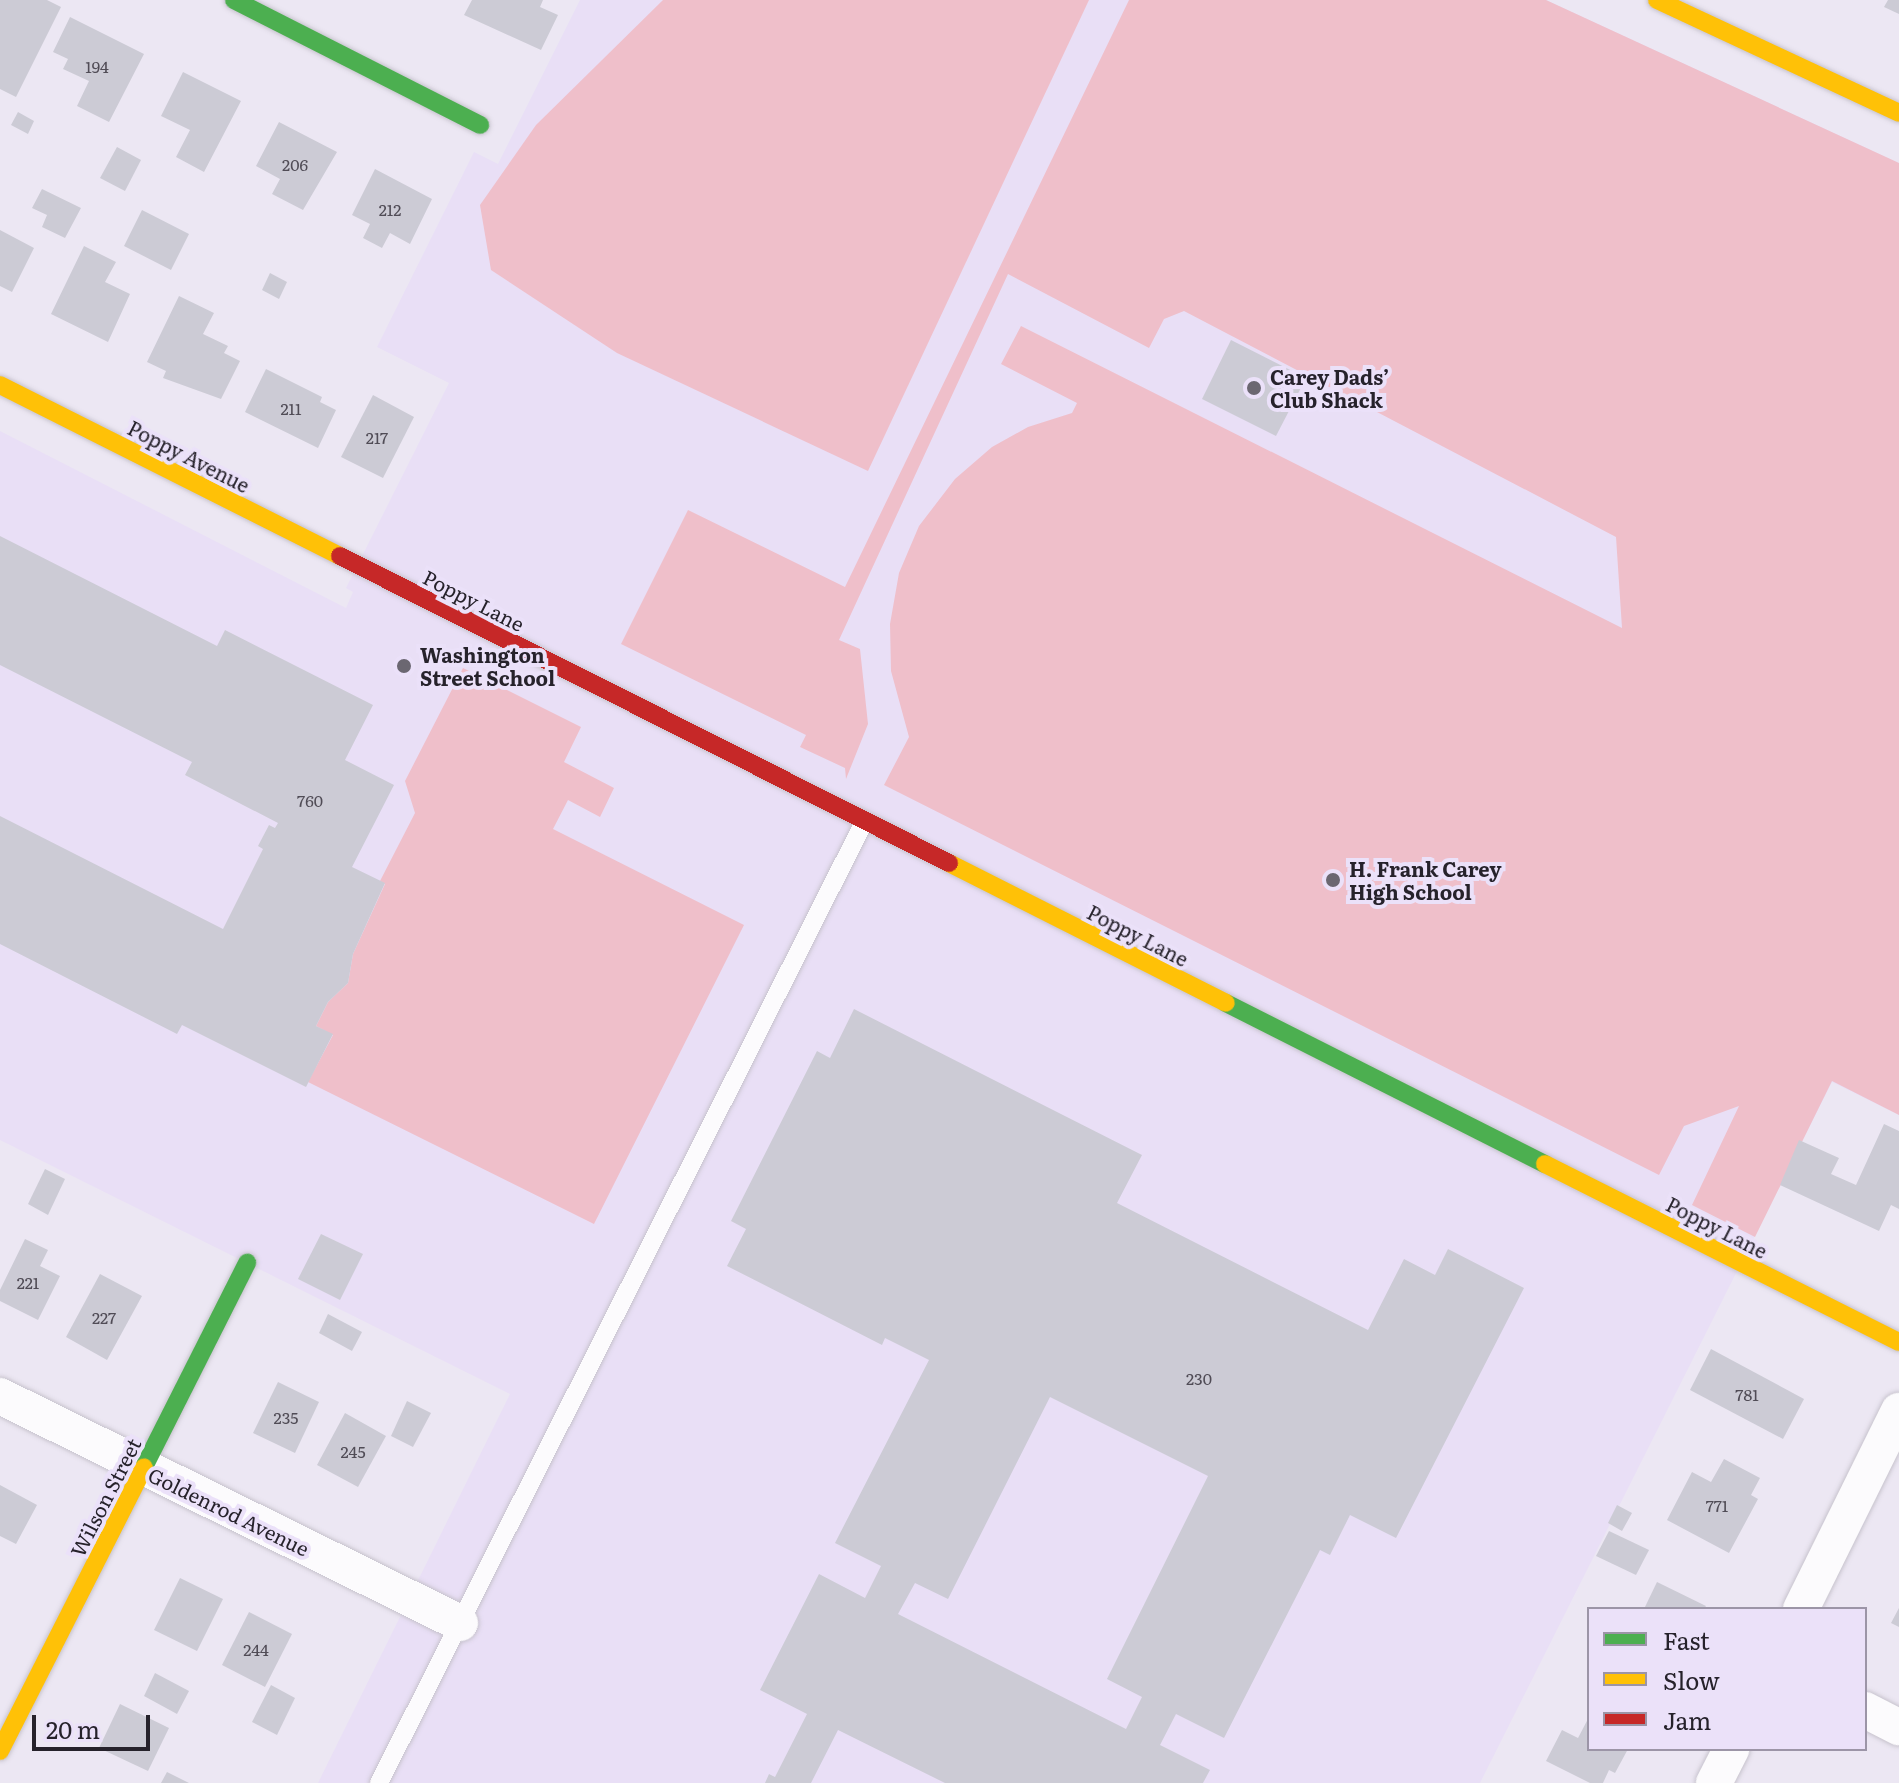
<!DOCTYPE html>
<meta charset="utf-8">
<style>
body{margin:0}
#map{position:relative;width:1899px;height:1783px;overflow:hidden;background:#ece7f3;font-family:Literata,serif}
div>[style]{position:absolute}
.built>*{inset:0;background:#e9dff6}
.green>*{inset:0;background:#efbfca}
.building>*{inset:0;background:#cccbd5}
.roads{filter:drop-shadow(0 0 2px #c7c3cd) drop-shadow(0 0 2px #c7c3cd)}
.lane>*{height:18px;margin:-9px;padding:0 9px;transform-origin:9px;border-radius:9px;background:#fcfbfd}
.street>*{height:36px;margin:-18px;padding:0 18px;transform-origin:18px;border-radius:18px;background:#fcfbfd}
.fast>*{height:18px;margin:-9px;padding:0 9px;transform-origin:9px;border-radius:9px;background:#4caf50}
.slow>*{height:18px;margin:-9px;padding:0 9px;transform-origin:9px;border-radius:9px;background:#ffc107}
.jam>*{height:18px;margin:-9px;padding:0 9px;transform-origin:9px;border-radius:9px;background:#c62828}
.dots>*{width:22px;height:22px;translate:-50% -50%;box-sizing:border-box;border:4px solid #ebe1f9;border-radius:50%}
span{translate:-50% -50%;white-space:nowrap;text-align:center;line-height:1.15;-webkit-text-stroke:8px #ebe1f9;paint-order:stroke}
.number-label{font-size:16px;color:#504c56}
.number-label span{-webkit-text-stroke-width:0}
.poi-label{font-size:20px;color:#26222b;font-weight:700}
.left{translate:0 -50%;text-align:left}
.street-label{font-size:20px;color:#26222b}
.legend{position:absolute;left:1587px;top:1607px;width:280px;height:144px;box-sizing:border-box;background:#ebe1f9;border:2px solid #9c95a7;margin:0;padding:10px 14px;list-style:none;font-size:24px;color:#26222b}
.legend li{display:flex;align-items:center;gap:16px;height:40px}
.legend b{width:40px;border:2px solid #9c95a7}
.scale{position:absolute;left:32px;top:1715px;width:118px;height:36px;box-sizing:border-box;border:4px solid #26222b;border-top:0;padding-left:10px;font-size:24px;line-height:28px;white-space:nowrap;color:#26222b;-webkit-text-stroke:6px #ebe1f9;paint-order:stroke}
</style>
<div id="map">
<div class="built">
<div style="clip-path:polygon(580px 0,1546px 0,1899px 163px,1899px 1115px,1832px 1082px,1480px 1783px,318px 1783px,510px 1394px,0 1140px,0 431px,346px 608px,353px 592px,346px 588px,449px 383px,377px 347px,474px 152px,498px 164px)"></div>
</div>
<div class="green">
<div style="clip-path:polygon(663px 0,1089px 0,868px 471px,617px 353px,491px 270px,480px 205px,536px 125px)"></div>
<div style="clip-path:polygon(1129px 0,1546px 0,1899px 163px,1899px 1115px,1832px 1081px,1755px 1237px,1692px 1205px,1739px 1106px,1684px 1126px,1659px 1175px,884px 785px,909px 737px,891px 671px,890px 624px,899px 573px,919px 526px,955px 479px,992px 447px,1028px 427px,1072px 413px,1077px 403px,1001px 364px,1021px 326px,1622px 628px,1616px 537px,1184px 311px,1164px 319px,1149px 348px,1008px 274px,839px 640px,860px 649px,868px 724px,846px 779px,845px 768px,800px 747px,806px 735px,621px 644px,688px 510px,845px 587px)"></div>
<div style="clip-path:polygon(463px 668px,581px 727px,564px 762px,614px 788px,600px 817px,568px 800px,553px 829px,744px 925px,594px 1224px,308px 1082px,333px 1035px,316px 1026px,328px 1002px,348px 983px,353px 954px,385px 884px,380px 881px,415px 813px,405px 781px)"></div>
</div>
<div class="building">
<div style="clip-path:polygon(0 0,47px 0,61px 7px,16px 97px,0 89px)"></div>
<div style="clip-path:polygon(472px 0,543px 0,540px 7px,558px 15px,541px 50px,464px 15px)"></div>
<div style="clip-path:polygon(1888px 0,1899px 0,1899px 14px,1884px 7px)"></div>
<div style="clip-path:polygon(70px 17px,144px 54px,109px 122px,77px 106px,89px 81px,63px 69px,68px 59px,53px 52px)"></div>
<div style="clip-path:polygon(183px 72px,241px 101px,204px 172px,176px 157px,190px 130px,161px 116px)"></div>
<div style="clip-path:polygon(18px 112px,34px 121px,28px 134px,11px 125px)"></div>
<div style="clip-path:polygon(279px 122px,337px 152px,303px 210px,272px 194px,280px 179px,256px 166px)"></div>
<div style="clip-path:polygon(117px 147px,141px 160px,125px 191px,100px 178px)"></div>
<div style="clip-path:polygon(375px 169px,432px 199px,410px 244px,390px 233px,382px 248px,363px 238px,370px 224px,352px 215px)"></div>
<div style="clip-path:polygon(42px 189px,81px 208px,65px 238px,42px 227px,47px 215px,32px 208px)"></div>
<div style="clip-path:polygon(142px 210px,189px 234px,171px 270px,124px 246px)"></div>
<div style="clip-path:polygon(0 230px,34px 248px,12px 292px,0 286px)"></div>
<div style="clip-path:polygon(84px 246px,116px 262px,105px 282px,130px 294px,108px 342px,51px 314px)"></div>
<div style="clip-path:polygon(270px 273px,287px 282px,279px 299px,262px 290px)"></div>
<div style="clip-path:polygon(179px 296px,214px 313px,203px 334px,228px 346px,224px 353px,240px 361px,221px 399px,163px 378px,166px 371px,147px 362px)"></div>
<div style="clip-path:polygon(1231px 340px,1306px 378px,1276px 436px,1202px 399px)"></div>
<div style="clip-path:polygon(266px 369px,322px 397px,320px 402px,336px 410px,318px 448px,245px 412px)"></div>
<div style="clip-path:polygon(373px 395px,414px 417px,383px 478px,341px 457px)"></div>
<div style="clip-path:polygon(0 536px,217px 646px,225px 630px,373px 705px,345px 760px,394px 785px,352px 867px,385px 883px,353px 954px,348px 983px,328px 1002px,316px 1026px,333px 1034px,306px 1087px,182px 1025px,177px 1034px,0 944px,0 816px,223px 929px,263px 849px,258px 846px,269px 825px,275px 828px,278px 823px,185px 775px,192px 762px,0 665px)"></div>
<div style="clip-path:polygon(evenodd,854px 1009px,1142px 1155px,1117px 1203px,1368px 1330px,1404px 1259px,1435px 1275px,1448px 1249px,1524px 1288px,1396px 1538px,1350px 1515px,1330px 1555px,1320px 1550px,1224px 1738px,1176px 1714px,1160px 1745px,1210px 1770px,1203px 1783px,945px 1783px,838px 1730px,811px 1783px,765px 1783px,769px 1774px,775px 1777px,807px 1714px,760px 1690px,819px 1574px,865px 1598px,881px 1566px,835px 1543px,929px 1360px,885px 1338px,882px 1345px,727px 1266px,746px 1229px,731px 1221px,817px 1051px,830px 1058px,854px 1009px,1050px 1397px,1208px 1476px,1107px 1679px,1142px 1697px,1126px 1729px,898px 1614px,915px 1583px,948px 1599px,1050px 1397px)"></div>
<div style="clip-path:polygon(1884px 1124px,1899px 1131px,1899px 1209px,1891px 1205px,1879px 1231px,1780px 1185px,1799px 1140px,1839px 1158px,1831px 1174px,1856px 1185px)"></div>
<div style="clip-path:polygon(45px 1169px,65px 1179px,48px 1215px,28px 1204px)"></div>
<div style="clip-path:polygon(321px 1234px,363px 1254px,340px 1300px,298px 1279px)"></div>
<div style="clip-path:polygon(25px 1239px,48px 1250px,40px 1266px,60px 1276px,38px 1320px,0 1301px,0 1290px)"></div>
<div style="clip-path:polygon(100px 1274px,142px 1296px,107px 1360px,66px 1337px)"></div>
<div style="clip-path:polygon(328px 1314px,362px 1332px,352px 1351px,319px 1333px)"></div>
<div style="clip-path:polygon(1711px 1349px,1804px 1399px,1783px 1439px,1690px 1390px)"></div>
<div style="clip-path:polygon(278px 1382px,319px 1402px,295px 1453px,253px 1433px)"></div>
<div style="clip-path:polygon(407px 1401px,431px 1413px,413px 1447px,391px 1436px)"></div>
<div style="clip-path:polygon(345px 1413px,386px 1436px,358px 1487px,317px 1465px)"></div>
<div style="clip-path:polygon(1724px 1459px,1760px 1478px,1751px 1495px,1758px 1499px,1729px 1553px,1667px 1520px,1692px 1472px,1711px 1482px)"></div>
<div style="clip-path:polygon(0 1485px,37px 1505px,16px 1544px,0 1536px)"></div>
<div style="clip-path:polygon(1617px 1505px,1632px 1513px,1622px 1531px,1608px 1523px)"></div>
<div style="clip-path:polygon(1609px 1531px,1649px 1550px,1636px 1575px,1596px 1556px)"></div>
<div style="clip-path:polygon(180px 1578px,223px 1599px,197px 1651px,154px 1630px)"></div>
<div style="clip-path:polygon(1657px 1582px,1706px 1606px,1704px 1609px,1644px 1609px)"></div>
<div style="clip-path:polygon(1899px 1608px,1899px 1627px,1891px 1623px)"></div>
<div style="clip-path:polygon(249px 1612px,292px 1634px,265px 1687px,222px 1665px)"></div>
<div style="clip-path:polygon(155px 1673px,189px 1691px,177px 1714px,144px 1696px)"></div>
<div style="clip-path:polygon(271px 1685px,295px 1698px,277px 1735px,252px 1722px)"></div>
<div style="clip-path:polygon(120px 1704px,169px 1728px,148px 1771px,99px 1748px)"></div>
<div style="clip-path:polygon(1589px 1717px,1589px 1749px,1628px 1749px,1615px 1773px,1609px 1770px,1603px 1783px,1590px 1783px,1546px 1761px,1562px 1730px,1578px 1738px)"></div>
<div style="clip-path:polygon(167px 1772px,189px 1783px,161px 1783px)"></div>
</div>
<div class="roads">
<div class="lane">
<div style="left:379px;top:1783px;width:1076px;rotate:-63.22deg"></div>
</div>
<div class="street">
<div style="left:0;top:1396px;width:513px;rotate:26.27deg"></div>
<div style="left:1801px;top:1609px;width:221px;rotate:-63.7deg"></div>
<div style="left:1865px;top:1710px;width:38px;rotate:27deg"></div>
<div style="left:1714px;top:1783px;width:38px;rotate:-63deg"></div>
</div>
<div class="fast">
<div style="left:234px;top:0;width:276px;rotate:26.9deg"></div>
<div style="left:1226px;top:1003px;width:357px;rotate:26.8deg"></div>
<div style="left:144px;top:1467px;width:229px;rotate:-63.2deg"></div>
</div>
<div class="slow">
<div style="left:1657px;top:0;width:267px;rotate:25deg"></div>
<div style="left:0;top:385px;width:381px;rotate:26.7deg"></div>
<div style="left:949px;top:863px;width:310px;rotate:26.8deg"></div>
<div style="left:1545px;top:1164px;width:396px;rotate:26.7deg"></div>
<div style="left:0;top:1751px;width:318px;rotate:-63.1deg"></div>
</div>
<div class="jam">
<div style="left:340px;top:556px;width:682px;rotate:26.75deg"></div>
</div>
</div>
<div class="dots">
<div style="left:1254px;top:388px;background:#6b6771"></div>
<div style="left:404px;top:666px;background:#6b6771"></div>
<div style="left:1333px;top:880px;background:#6b6771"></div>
</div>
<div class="number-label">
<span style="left:97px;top:66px">194</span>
<span style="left:295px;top:164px">206</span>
<span style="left:390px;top:209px">212</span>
<span style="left:291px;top:408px">211</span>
<span style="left:377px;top:437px">217</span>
<span style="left:310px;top:800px">760</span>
<span style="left:28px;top:1282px">221</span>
<span style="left:104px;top:1317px">227</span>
<span style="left:1199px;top:1378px">230</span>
<span style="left:1747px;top:1394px">781</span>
<span style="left:286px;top:1417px">235</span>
<span style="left:353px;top:1451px">245</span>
<span style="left:1717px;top:1505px">771</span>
<span style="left:256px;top:1649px">244</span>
</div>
<div class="poi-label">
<span class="left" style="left:1270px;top:388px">Carey Dads’<br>Club Shack</span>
<span class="left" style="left:420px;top:666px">Washington<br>Street School</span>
<span class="left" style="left:1349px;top:880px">H. Frank Carey<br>High School</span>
</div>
<div class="street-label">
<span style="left:189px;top:456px;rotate:27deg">Poppy Avenue</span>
<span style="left:474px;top:600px;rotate:27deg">Poppy Lane</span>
<span style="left:1138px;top:935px;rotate:27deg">Poppy Lane</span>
<span style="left:1717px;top:1227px;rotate:27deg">Poppy Lane</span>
<span style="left:105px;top:1497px;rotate:-63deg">Wilson Street</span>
<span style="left:229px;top:1511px;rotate:26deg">Goldenrod Avenue</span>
</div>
<ul class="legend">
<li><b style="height:10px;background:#4caf50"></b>Fast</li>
<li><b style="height:10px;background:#ffc107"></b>Slow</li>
<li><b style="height:10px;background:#c62828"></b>Jam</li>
</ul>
<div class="scale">20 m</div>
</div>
